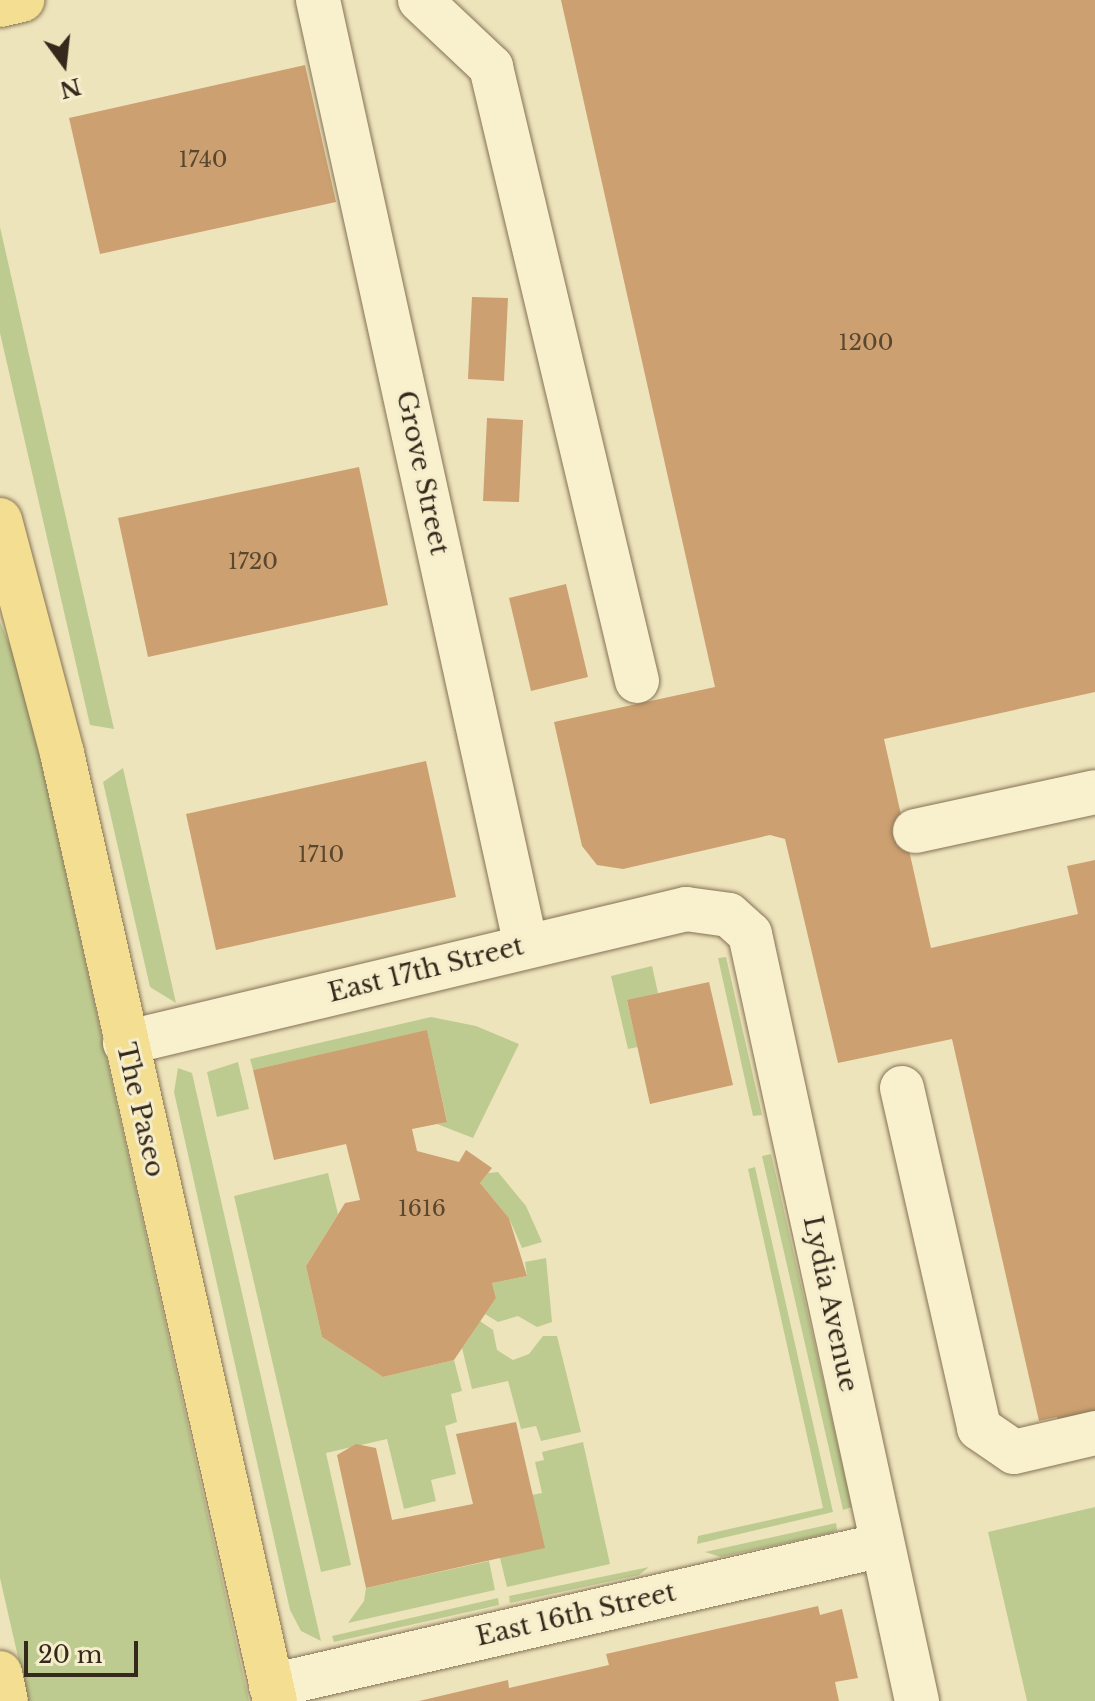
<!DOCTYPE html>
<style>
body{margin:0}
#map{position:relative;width:1095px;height:1701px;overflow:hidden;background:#eee4bc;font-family:"Libre Baskerville",serif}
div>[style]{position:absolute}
.green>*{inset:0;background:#becb90}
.building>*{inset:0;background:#cca071}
.roads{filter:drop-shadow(0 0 2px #857355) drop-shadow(0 0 2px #857355)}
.minor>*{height:44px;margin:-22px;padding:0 22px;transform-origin:22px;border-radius:22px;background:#f9f0ce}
.major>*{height:44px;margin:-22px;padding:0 22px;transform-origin:22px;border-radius:22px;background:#f3de91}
span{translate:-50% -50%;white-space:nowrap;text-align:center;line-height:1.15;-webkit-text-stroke:6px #f5edcb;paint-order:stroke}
.number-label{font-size:22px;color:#5a4730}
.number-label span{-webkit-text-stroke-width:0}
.street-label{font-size:26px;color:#34291b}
.north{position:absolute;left:24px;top:24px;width:80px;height:80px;-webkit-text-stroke:6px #f5edcb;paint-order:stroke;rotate:165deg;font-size:22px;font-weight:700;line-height:32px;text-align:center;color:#34291b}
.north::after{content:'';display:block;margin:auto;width:28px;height:36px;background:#34291b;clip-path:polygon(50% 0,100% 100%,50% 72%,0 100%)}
.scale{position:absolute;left:24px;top:1641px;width:114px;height:36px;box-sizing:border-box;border:4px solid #34291b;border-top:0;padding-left:10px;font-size:24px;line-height:28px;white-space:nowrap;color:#34291b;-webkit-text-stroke:6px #f5edcb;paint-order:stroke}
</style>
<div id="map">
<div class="green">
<div style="clip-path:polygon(0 227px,114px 729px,90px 725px,0 333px)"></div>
<div style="clip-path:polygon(0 622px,21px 672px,249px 1701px,28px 1701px,0 1578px)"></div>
<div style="clip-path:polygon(123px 768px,176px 1003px,150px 987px,103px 782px)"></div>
<div style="clip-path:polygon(726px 957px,762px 1115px,753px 1116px,718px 958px)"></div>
<div style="clip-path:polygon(652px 966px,658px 993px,627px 1001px,638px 1047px,628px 1049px,611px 976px)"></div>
<div style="clip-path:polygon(431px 1017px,476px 1026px,519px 1044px,473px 1138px,437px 1124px,447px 1121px,427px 1031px,253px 1070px,250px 1059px)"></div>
<div style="clip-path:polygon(238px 1062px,249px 1109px,217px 1117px,207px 1072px)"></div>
<div style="clip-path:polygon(178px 1068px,192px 1073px,321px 1641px,301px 1631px,290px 1610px,174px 1092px)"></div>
<div style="clip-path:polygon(771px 1154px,852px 1507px,843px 1510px,762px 1156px)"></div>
<div style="clip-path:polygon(755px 1167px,833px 1512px,697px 1544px,698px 1536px,823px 1508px,748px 1169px)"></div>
<div style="clip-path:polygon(498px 1172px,526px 1206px,542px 1242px,522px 1248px,509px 1218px,480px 1183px,488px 1173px)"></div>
<div style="clip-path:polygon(328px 1173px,338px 1214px,306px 1266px,322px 1337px,383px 1377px,454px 1360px,462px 1391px,451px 1394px,457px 1422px,445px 1426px,456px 1474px,431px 1480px,436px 1501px,404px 1509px,387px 1439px,326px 1453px,351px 1565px,321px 1572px,234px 1196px)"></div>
<div style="clip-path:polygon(546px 1258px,552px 1322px,537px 1327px,518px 1316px,498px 1322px,485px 1314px,496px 1298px,492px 1283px,527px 1276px,525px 1262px)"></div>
<div style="clip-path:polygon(480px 1321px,493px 1330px,497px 1350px,513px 1360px,529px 1354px,543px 1336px,557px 1336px,581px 1432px,541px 1441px,536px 1426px,521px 1429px,508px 1381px,472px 1389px,462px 1348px)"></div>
<div style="clip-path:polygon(583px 1442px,610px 1564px,507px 1587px,500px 1558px,532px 1495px,542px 1493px,535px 1462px,544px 1460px,542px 1452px)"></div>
<div style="clip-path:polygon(1095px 1507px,1095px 1701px,1027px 1701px,988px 1532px)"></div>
<div style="clip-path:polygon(836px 1523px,837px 1530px,831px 1533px,721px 1557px,705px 1552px)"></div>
<div style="clip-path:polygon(489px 1561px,495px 1590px,348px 1623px,364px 1601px,366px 1588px)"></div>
<div style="clip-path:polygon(649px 1567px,639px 1575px,510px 1603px,509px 1596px)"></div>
<div style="clip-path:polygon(498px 1598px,499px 1605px,334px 1642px,332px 1636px)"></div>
</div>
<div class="building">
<div style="clip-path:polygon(561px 0,1095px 0,1095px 692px,884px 739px,931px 948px,1078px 914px,1067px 866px,1095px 860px,1095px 1424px,1060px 1432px,1057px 1417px,1039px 1421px,952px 1039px,838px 1063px,785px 839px,770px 835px,623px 869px,597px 865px,582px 846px,554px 722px,715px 687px)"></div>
<div style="clip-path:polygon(305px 65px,336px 202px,100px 254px,69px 118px)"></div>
<div style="clip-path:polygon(472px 297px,508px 298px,504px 381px,468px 379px)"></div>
<div style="clip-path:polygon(487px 418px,523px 420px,519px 502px,483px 501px)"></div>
<div style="clip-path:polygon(359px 467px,388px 605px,148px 657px,118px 518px)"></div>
<div style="clip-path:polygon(566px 584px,588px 677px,531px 691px,509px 598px)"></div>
<div style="clip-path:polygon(426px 761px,456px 897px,216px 950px,186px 814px)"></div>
<div style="clip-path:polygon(709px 982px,733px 1085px,650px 1104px,627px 1000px)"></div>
<div style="clip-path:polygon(427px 1030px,447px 1122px,412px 1129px,417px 1151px,459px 1162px,466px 1150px,492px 1168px,480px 1183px,509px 1218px,527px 1276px,492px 1283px,496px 1298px,454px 1360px,383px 1377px,322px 1337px,306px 1266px,345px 1203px,360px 1200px,346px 1144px,274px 1160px,253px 1070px)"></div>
<div style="clip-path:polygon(516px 1422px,545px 1548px,366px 1588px,337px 1455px,356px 1444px,376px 1448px,392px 1520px,473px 1504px,456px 1434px)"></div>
<div style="clip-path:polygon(818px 1606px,820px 1615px,842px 1609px,858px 1678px,835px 1682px,839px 1701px,419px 1701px,508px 1680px,509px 1688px,609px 1665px,606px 1654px)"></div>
</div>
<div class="roads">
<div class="minor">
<div style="left:318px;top:0;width:969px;rotate:77.6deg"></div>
<div style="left:420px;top:0;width:98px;rotate:43.3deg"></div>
<div style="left:491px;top:67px;width:631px;rotate:76.62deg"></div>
<div style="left:915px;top:831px;width:184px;rotate:-12.2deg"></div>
<div style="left:125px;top:1043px;width:577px;rotate:-13.43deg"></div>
<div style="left:686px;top:909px;width:43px;rotate:7.9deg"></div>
<div style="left:729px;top:915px;width:28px;rotate:42deg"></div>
<div style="left:750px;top:934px;width:785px;rotate:77.72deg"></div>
<div style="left:902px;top:1088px;width:349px;rotate:77.2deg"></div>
<div style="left:979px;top:1428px;width:42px;rotate:34.4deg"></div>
<div style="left:1014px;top:1452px;width:83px;rotate:-13.2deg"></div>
<div style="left:271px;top:1686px;width:627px;rotate:-12.99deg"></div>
</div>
<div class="major">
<div style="left:0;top:5px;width:23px;rotate:-13deg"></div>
<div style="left:0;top:520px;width:241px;rotate:75.1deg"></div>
<div style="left:62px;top:753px;width:972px;rotate:77.34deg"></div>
<div style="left:0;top:1673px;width:29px;rotate:78deg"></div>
</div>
</div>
<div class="number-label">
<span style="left:203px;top:160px">1740</span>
<span style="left:866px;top:343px">1200</span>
<span style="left:253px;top:562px">1720</span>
<span style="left:321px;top:855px">1710</span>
<span style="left:422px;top:1209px">1616</span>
</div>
<div class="street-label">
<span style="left:422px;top:473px;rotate:78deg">Grove Street</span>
<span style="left:426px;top:970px;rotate:-14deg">East 17th Street</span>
<span style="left:140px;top:1110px;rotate:77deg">The Paseo</span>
<span style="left:830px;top:1304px;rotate:78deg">Lydia Avenue</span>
<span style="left:576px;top:1615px;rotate:-13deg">East 16th Street</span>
</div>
<div class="north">N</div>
<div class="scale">20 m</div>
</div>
